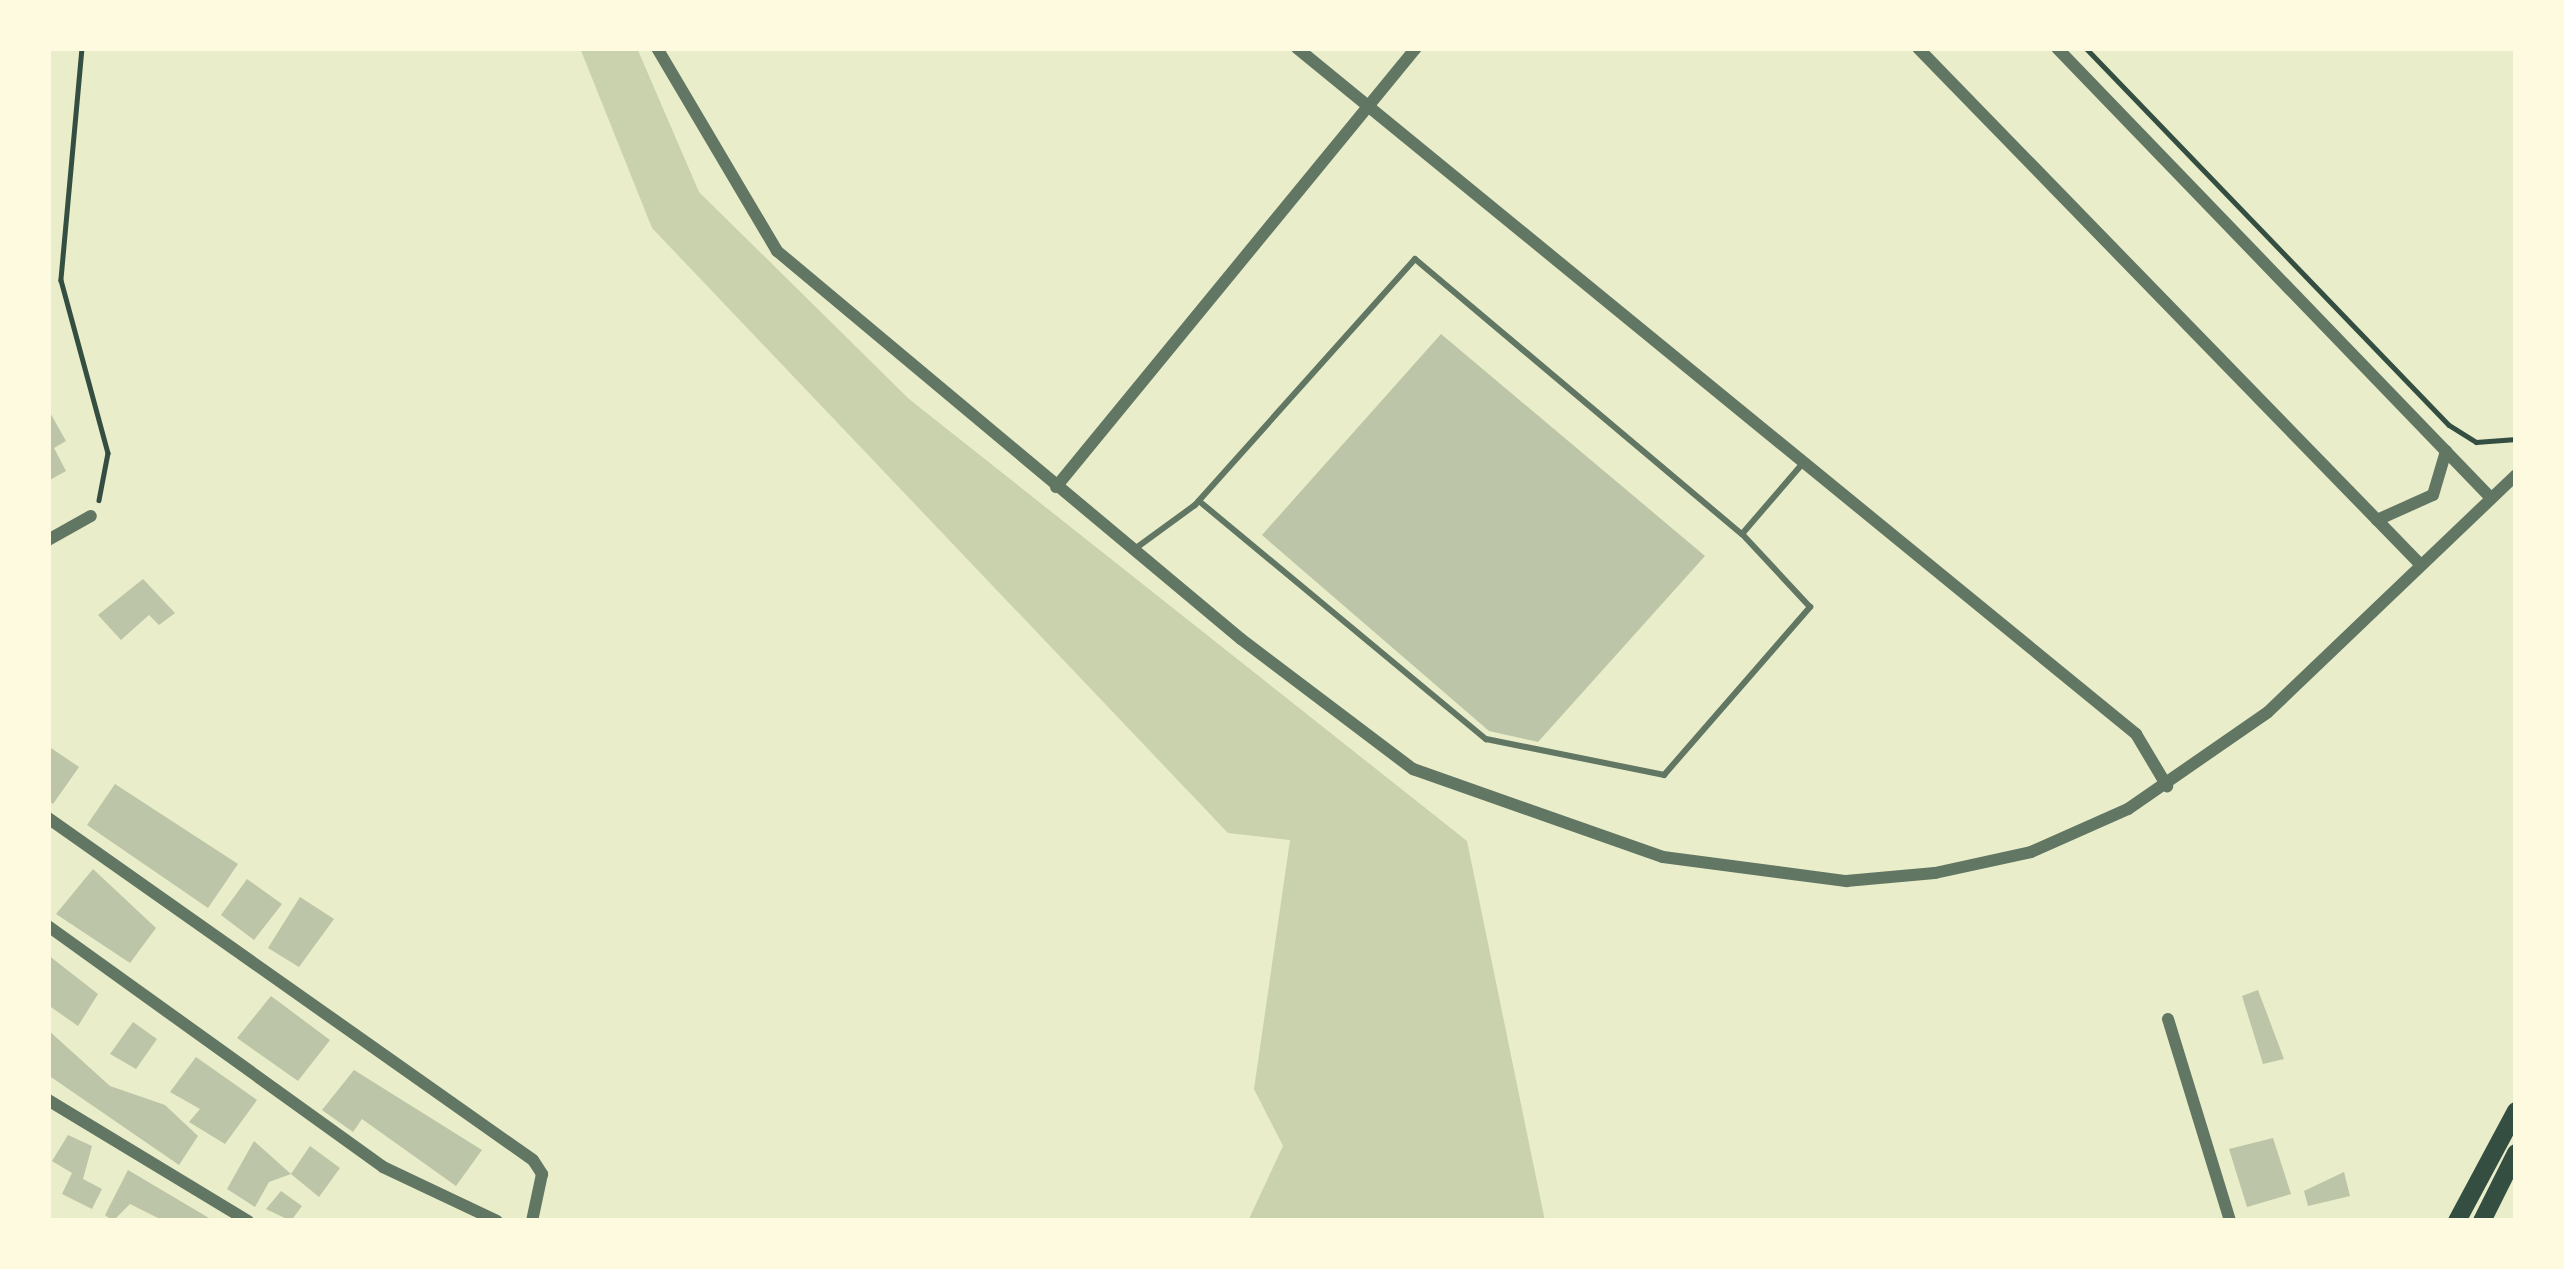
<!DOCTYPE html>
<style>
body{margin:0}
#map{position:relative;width:2564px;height:1269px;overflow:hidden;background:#e9edc9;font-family:Quicksand,sans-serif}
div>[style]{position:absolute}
.green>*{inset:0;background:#cad2ad}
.building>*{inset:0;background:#bcc5a7}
.path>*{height:4.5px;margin:-2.25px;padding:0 2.25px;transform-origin:2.25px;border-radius:2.25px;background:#344e41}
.service>*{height:6px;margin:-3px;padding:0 3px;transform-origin:3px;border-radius:3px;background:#617663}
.minor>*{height:12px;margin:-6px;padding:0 6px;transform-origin:6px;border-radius:6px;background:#617663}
.primary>*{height:18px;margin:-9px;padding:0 9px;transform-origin:9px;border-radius:9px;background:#344e41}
span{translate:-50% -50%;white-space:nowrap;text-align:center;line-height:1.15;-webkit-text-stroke:9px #fefae0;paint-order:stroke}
.frame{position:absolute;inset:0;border:51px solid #fefae0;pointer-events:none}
</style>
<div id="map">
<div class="green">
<div style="clip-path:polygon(580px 48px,637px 48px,699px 192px,909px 399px,1467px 841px,1545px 1221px,1248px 1221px,1283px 1146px,1254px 1089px,1290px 840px,1228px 833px,652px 228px)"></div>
</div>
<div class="building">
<div style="clip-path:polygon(1441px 334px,1705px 556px,1538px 742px,1489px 731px,1262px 535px)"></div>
<div style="clip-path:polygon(48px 409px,66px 441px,54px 448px,66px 471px,48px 481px)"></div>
<div style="clip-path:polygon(143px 579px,175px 613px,159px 625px,149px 615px,121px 640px,98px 615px)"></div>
<div style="clip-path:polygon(48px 746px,79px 767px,53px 804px,48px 800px)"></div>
<div style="clip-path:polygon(115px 784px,238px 864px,208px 908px,87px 825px)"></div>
<div style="clip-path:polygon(93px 869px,156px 928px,130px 963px,56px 914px)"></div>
<div style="clip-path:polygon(247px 879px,282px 904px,254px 940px,221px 915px)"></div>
<div style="clip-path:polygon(300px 897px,334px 919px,299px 967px,268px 948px)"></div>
<div style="clip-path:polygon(48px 955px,98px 994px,78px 1026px,48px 1005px)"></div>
<div style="clip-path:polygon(2258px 990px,2284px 1059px,2263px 1064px,2242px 996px)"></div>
<div style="clip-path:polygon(271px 996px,330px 1040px,298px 1081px,237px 1038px)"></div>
<div style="clip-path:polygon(133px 1022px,157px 1039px,136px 1069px,110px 1054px)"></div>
<div style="clip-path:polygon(48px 1030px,110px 1086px,165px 1105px,198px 1136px,179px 1165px,48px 1075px)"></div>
<div style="clip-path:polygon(196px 1057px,257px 1100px,225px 1144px,189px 1122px,200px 1109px,170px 1092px)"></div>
<div style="clip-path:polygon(354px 1070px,482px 1150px,456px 1186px,362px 1119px,353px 1132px,322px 1110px)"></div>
<div style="clip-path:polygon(68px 1135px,92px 1146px,83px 1179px,102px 1189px,92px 1209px,62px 1194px,72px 1173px,52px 1161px)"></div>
<div style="clip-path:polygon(2273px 1138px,2291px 1194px,2247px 1207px,2229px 1149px)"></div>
<div style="clip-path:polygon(254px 1141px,291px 1174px,269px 1182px,255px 1207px,227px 1189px)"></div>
<div style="clip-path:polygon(310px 1146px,340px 1168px,319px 1197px,291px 1174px)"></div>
<div style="clip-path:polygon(128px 1170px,209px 1218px,207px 1221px,164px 1221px,130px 1204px,113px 1221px,105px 1215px)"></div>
<div style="clip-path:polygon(2344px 1172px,2350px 1196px,2308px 1206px,2304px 1191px)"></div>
<div style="clip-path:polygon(281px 1191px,302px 1206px,291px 1221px,266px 1209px)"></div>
</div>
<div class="path">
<div style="left:82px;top:48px;width:233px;rotate:95.2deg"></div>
<div style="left:61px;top:280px;width:179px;rotate:74.8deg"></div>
<div style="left:108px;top:453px;width:48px;rotate:100.8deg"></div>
<div style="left:2086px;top:48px;width:523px;rotate:46.08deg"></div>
<div style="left:2449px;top:425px;width:32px;rotate:32deg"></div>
<div style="left:2476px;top:442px;width:40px;rotate:-4.3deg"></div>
</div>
<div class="service">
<div style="left:1199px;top:501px;width:373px;rotate:39.7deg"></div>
<div style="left:1486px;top:739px;width:182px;rotate:11.4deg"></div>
<div style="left:1664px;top:775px;width:223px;rotate:-49deg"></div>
<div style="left:1810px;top:607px;width:98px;rotate:-132.9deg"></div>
<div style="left:1136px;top:548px;width:73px;rotate:-36.1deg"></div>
<div style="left:1195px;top:505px;width:330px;rotate:-48.2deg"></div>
<div style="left:1415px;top:259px;width:427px;rotate:40.1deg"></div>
<div style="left:1742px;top:534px;width:94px;rotate:-49.3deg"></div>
</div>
<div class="minor">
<div style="left:657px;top:48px;width:236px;rotate:59.4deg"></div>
<div style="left:777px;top:251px;width:605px;rotate:39.9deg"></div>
<div style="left:1241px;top:639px;width:216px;rotate:37.1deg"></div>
<div style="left:1413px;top:769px;width:265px;rotate:19.4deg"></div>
<div style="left:1663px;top:857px;width:185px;rotate:7.5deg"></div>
<div style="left:1846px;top:881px;width:89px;rotate:-5.1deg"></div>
<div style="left:1935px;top:873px;width:98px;rotate:-12.3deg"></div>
<div style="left:2031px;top:852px;width:106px;rotate:-23.9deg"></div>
<div style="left:2128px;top:809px;width:170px;rotate:-34.7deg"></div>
<div style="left:2268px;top:712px;width:343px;rotate:-43.7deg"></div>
<div style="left:1297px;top:48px;width:1084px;rotate:39.27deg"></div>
<div style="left:2136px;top:734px;width:61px;rotate:59.2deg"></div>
<div style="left:1918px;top:48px;width:720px;rotate:45.79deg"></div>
<div style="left:2057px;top:48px;width:625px;rotate:46.04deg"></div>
<div style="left:1056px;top:487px;width:568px;rotate:-50.65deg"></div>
<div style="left:2377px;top:520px;width:61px;rotate:-24.1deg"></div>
<div style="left:2433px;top:495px;width:46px;rotate:-73.5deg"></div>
<div style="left:48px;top:540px;width:49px;rotate:-29.2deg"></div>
<div style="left:48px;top:818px;width:593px;rotate:35.19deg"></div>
<div style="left:533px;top:1160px;width:17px;rotate:57deg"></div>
<div style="left:542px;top:1174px;width:48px;rotate:102deg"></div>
<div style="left:48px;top:926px;width:413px;rotate:35.7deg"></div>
<div style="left:383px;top:1167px;width:126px;rotate:25.3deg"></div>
<div style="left:2168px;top:1019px;width:211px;rotate:72.9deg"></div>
<div style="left:48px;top:1100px;width:234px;rotate:31.2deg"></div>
</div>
<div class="primary">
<div style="left:2457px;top:1221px;width:125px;rotate:-61.8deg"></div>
<div style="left:2482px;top:1221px;width:76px;rotate:-63.4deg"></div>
</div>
<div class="frame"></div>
</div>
